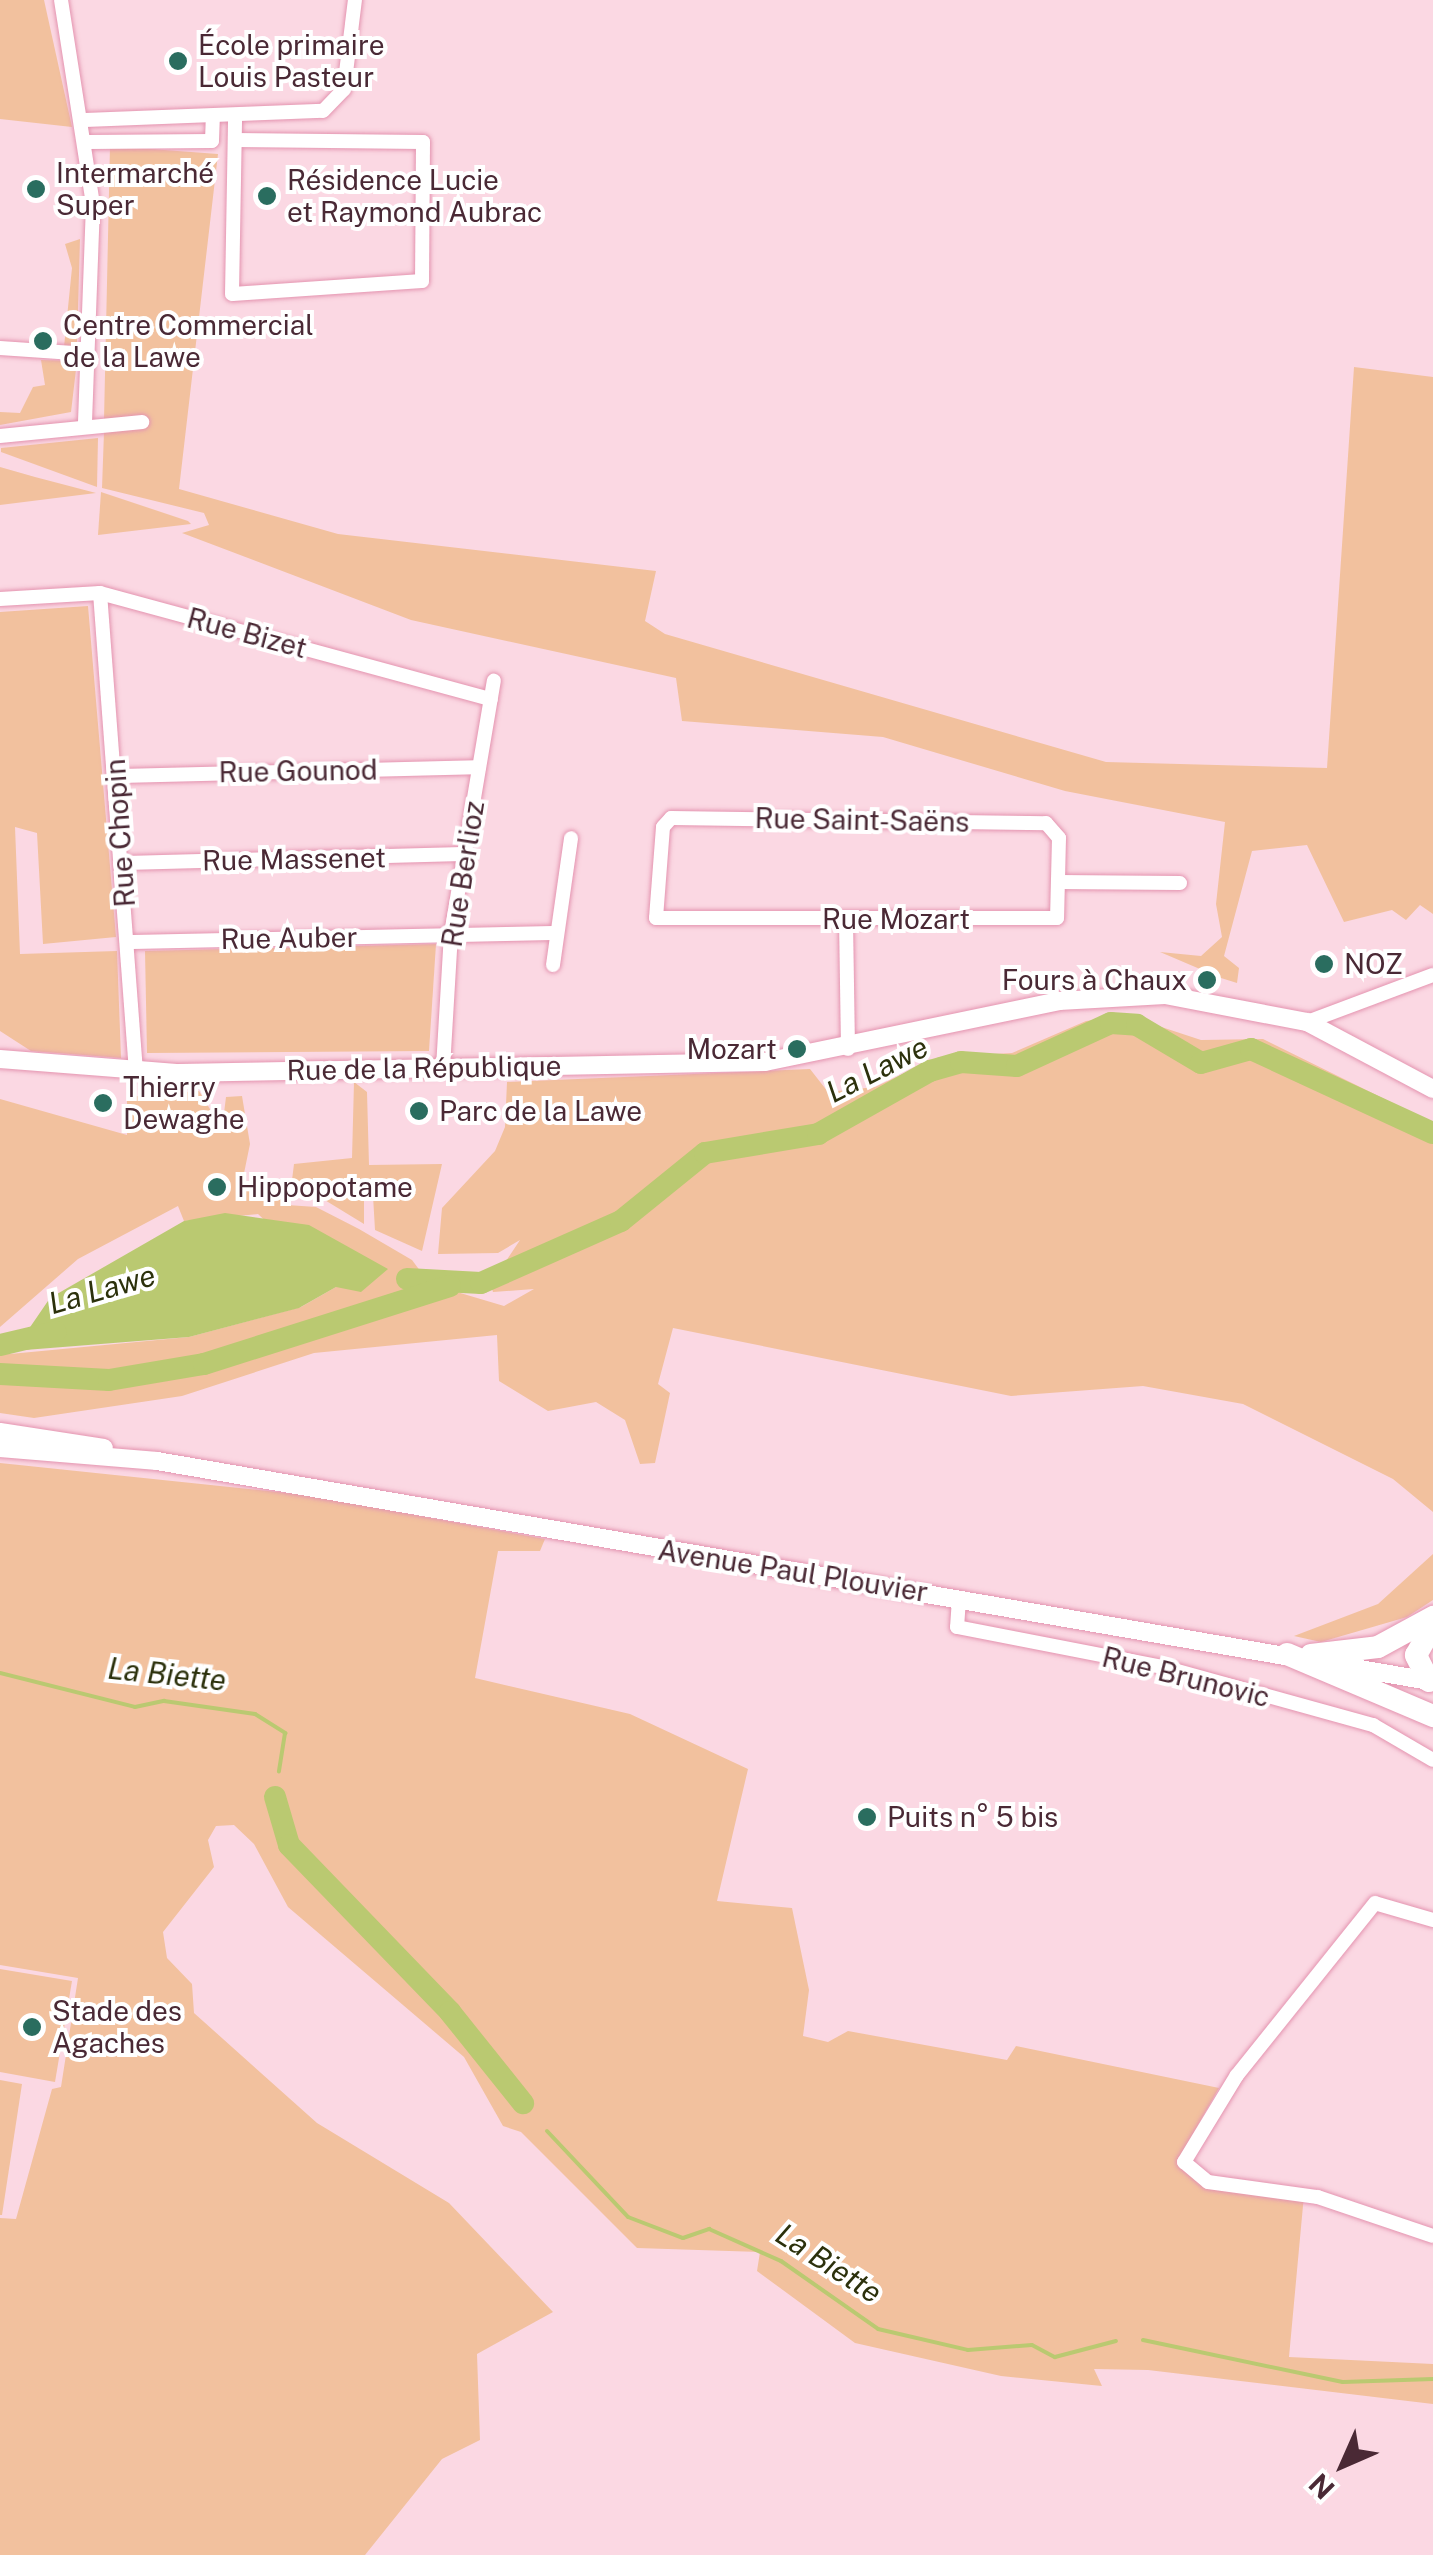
<!DOCTYPE html>
<meta charset="utf-8">
<style>
body{margin:0}
#map{position:relative;width:1433px;height:2555px;overflow:hidden;background:#fbd8e3;font-family:"Public Sans",sans-serif}
div>[style]{position:absolute}
.green>*{inset:0;background:#f2c19e}
.water>*{inset:0;background:#bac971}
.stream>*{height:4px;margin:-2px;padding:0 2px;transform-origin:2px;border-radius:2px;background:#bac971}
.river>*{height:22px;margin:-11px;padding:0 11px;transform-origin:11px;border-radius:11px;background:#bac971}
.roads{filter:drop-shadow(0 0 2px #e494b0) drop-shadow(0 0 2px #e494b0)}
.minor>*{height:14px;margin:-7px;padding:0 7px;transform-origin:7px;border-radius:7px;background:#fff}
.secondary>*{height:18px;margin:-9px;padding:0 9px;transform-origin:9px;border-radius:9px;background:#fff}
.trunk>*{height:22px;margin:-11px;padding:0 11px;transform-origin:11px;border-radius:11px;background:#fff}
.dots>*{width:28px;height:28px;translate:-50% -50%;box-sizing:border-box;border:5px solid #fff;border-radius:50%}
span{translate:-50% -50%;white-space:nowrap;text-align:center;line-height:1.15;-webkit-text-stroke:8px #fff;paint-order:stroke}
.poi-label{font-size:28px;color:#4a2935}
.left{translate:0 -50%;text-align:left}
.right{translate:-100% -50%;text-align:right}
.street-label{font-size:28px;color:#4a2935}
.water-label{font-size:30px;color:#2c310c;font-style:italic}
.north{position:absolute;left:1293px;top:2415px;width:100px;height:100px;-webkit-text-stroke:8px #fff;paint-order:stroke;rotate:225deg;font-size:28px;font-weight:700;line-height:40px;text-align:center;color:#4a2935}
.north::after{content:'';display:block;margin:auto;width:35px;height:45px;background:#4a2935;clip-path:polygon(50% 0,100% 100%,50% 72%,0 100%)}
</style>
<div id="map">
<div class="green">
<div style="clip-path:polygon(0 0,44px 0,72px 127px,0 119px)"></div>
<div style="clip-path:polygon(110px 146px,218px 154px,179px 489px,338px 534px,656px 571px,645px 621px,665px 634px,1106px 762px,1327px 768px,1354px 367px,1433px 377px,1433px 914px,1420px 905px,1406px 920px,1392px 910px,1344px 922px,1307px 845px,1252px 851px,1224px 956px,1239px 968px,1237px 983px,1221px 978px,1160px 952px,1201px 956px,1222px 937px,1216px 904px,1225px 822px,1065px 791px,883px 737px,682px 721px,676px 678px,411px 620px,182px 533px,209px 525px,204px 513px,102px 488px,104px 432px,147px 427px,146px 417px,104px 420px)"></div>
<div style="clip-path:polygon(80px 239px,77px 344px,64px 347px,72px 268px,65px 244px)"></div>
<div style="clip-path:polygon(41px 360px,77px 361px,71px 412px,0 425px,0 412px,20px 413px,33px 387px,45px 385px)"></div>
<div style="clip-path:polygon(98px 438px,97px 487px,1px 452px,1px 448px)"></div>
<div style="clip-path:polygon(0 467px,35px 477px,96px 493px,0 505px)"></div>
<div style="clip-path:polygon(101px 492px,188px 521px,191px 524px,98px 535px)"></div>
<div style="clip-path:polygon(88px 606px,116px 937px,43px 944px,37px 833px,15px 827px,20px 954px,117px 951px,121px 1058px,31px 1051px,0 1031px,0 612px)"></div>
<div style="clip-path:polygon(436px 944px,429px 1051px,147px 1053px,145px 951px)"></div>
<div style="clip-path:polygon(1128px 1016px,1201px 1040px,1263px 1039px,1433px 1123px,1433px 1512px,1393px 1479px,1243px 1404px,1143px 1386px,1011px 1396px,673px 1328px,658px 1384px,670px 1393px,655px 1463px,640px 1464px,625px 1420px,596px 1402px,548px 1411px,499px 1381px,497px 1335px,314px 1353px,182px 1396px,34px 1418px,0 1413px,0 1342px,10px 1354px,189px 1337px,301px 1307px,336px 1287px,258px 1214px,184px 1221px,178px 1206px,78px 1259px,0 1327px,0 1099px,127px 1135px,127px 1097px,199px 1091px,222px 1129px,226px 1097px,242px 1096px,250px 1144px,242px 1183px,288px 1192px,287px 1205px,316px 1207px,359px 1229px,412px 1260px,430px 1284px,504px 1306px,534px 1289px,493px 1292px,486px 1271px,502px 1267px,520px 1240px,498px 1253px,438px 1254px,442px 1208px,495px 1151px,505px 1127px,507px 1082px,810px 1069px,828px 1092px,875px 1087px,939px 1057px,1012px 1053px,1086px 1021px)"></div>
<div style="clip-path:polygon(354px 1082px,367px 1092px,369px 1165px,442px 1164px,422px 1251px,375px 1230px,372px 1179px,364px 1182px,364px 1224px,292px 1180px,294px 1164px,352px 1158px)"></div>
<div style="clip-path:polygon(0 1463px,306px 1495px,545px 1539px,540px 1551px,498px 1551px,475px 1678px,630px 1714px,748px 1769px,717px 1901px,792px 1908px,809px 1990px,803px 2036px,828px 2042px,848px 2031px,1007px 2060px,1016px 2046px,1219px 2088px,1186px 2146px,1193px 2173px,1304px 2195px,1289px 2357px,1433px 2364px,1433px 2404px,1148px 2370px,1094px 2369px,1102px 2386px,1001px 2376px,855px 2343px,757px 2271px,760px 2252px,637px 2248px,521px 2132px,503px 2126px,464px 2057px,288px 1907px,254px 1844px,234px 1825px,216px 1826px,208px 1840px,214px 1867px,163px 1932px,167px 1958px,192px 1984px,194px 2013px,317px 2123px,449px 2203px,553px 2312px,477px 2354px,480px 2440px,442px 2459px,365px 2555px,0 2555px,0 2218px,16px 2219px,52px 2089px,61px 2087px,78px 1978px,0 1965px)"></div>
<div style="clip-path:polygon(1433px 1554px,1433px 1600px,1407px 1617px,1321px 1642px,1294px 1636px,1378px 1604px)"></div>
<div style="clip-path:polygon(0 1969px,72px 1981px,55px 2082px,0 2072px)"></div>
<div style="clip-path:polygon(0 2080px,22px 2084px,2px 2215px,0 2215px)"></div>
</div>
<div class="water">
<div style="clip-path:polygon(225px 1213px,309px 1225px,388px 1269px,361px 1292px,336px 1287px,299px 1308px,189px 1337px,25px 1350px,24px 1336px,50px 1298px,184px 1221px)"></div>
</div>
<div class="stream">
<div style="left:0;top:1673px;width:139px;rotate:14.1deg"></div>
<div style="left:135px;top:1707px;width:30px;rotate:-12deg"></div>
<div style="left:164px;top:1701px;width:92px;rotate:8.1deg"></div>
<div style="left:255px;top:1714px;width:36px;rotate:32deg"></div>
<div style="left:285px;top:1733px;width:39px;rotate:99deg"></div>
<div style="left:547px;top:2131px;width:118px;rotate:46.7deg"></div>
<div style="left:628px;top:2217px;width:59px;rotate:20.9deg"></div>
<div style="left:683px;top:2238px;width:28px;rotate:-19deg"></div>
<div style="left:709px;top:2229px;width:79px;rotate:24deg"></div>
<div style="left:781px;top:2261px;width:118px;rotate:35deg"></div>
<div style="left:878px;top:2329px;width:92px;rotate:13.1deg"></div>
<div style="left:968px;top:2350px;width:64px;rotate:-4.5deg"></div>
<div style="left:1032px;top:2345px;width:26px;rotate:28deg"></div>
<div style="left:1055px;top:2357px;width:63px;rotate:-14.7deg"></div>
<div style="left:1143px;top:2340px;width:204px;rotate:11.9deg"></div>
<div style="left:1343px;top:2382px;width:90px;rotate:-1.9deg"></div>
</div>
<div class="river">
<div style="left:407px;top:1279px;width:74px;rotate:3.1deg"></div>
<div style="left:481px;top:1283px;width:153px;rotate:-23.9deg"></div>
<div style="left:621px;top:1221px;width:108px;rotate:-39deg"></div>
<div style="left:705px;top:1153px;width:115px;rotate:-9.5deg"></div>
<div style="left:818px;top:1134px;width:129px;rotate:-29.4deg"></div>
<div style="left:930px;top:1071px;width:32px;rotate:-16deg"></div>
<div style="left:961px;top:1062px;width:56px;rotate:4.1deg"></div>
<div style="left:1017px;top:1066px;width:103px;rotate:-24.6deg"></div>
<div style="left:1111px;top:1023px;width:26px;rotate:4deg"></div>
<div style="left:1137px;top:1025px;width:74px;rotate:30.7deg"></div>
<div style="left:1201px;top:1063px;width:52px;rotate:-15.6deg"></div>
<div style="left:1251px;top:1049px;width:200px;rotate:24.8deg"></div>
<div style="left:0;top:1345px;width:57px;rotate:-13.3deg"></div>
<div style="left:0;top:1374px;width:109px;rotate:3.2deg"></div>
<div style="left:109px;top:1380px;width:96px;rotate:-9.6deg"></div>
<div style="left:204px;top:1364px;width:258px;rotate:-17.6deg"></div>
<div style="left:275px;top:1797px;width:50px;rotate:73.7deg"></div>
<div style="left:289px;top:1845px;width:232px;rotate:46deg"></div>
<div style="left:450px;top:2012px;width:117px;rotate:51.3deg"></div>
</div>
<div class="roads">
<div class="minor">
<div style="left:61px;top:0;width:206px;rotate:81.1deg"></div>
<div style="left:93px;top:204px;width:222px;rotate:92.1deg"></div>
<div style="left:85px;top:120px;width:238px;rotate:-2.2deg"></div>
<div style="left:323px;top:111px;width:30px;rotate:-46deg"></div>
<div style="left:344px;top:89px;width:90px;rotate:-83deg"></div>
<div style="left:235px;top:140px;width:188px;rotate:0.6deg"></div>
<div style="left:423px;top:142px;width:139px;rotate:90.4deg"></div>
<div style="left:422px;top:281px;width:190px;rotate:176.1deg"></div>
<div style="left:232px;top:294px;width:177px;rotate:-89deg"></div>
<div style="left:88px;top:142px;width:124px;rotate:-0.5deg"></div>
<div style="left:212px;top:141px;width:24px;rotate:-88deg"></div>
<div style="left:0;top:348px;width:88px;rotate:3.9deg"></div>
<div style="left:0;top:436px;width:143px;rotate:-5.6deg"></div>
<div style="left:100px;top:593px;width:481px;rotate:85.7deg"></div>
<div style="left:0;top:599px;width:100px;rotate:-3.4deg"></div>
<div style="left:100px;top:593px;width:405px;rotate:15.2deg"></div>
<div style="left:117px;top:776px;width:362px;rotate:-1.4deg"></div>
<div style="left:671px;top:818px;width:375px;rotate:0.8deg"></div>
<div style="left:1046px;top:823px;width:20px;rotate:49deg"></div>
<div style="left:1059px;top:838px;width:80px;rotate:91.4deg"></div>
<div style="left:1057px;top:918px;width:401px;rotate:180deg"></div>
<div style="left:656px;top:918px;width:91px;rotate:-85.6deg"></div>
<div style="left:663px;top:827px;width:12px;rotate:-48deg"></div>
<div style="left:123px;top:863px;width:342px;rotate:-1.5deg"></div>
<div style="left:1058px;top:882px;width:122px;rotate:0.5deg"></div>
<div style="left:846px;top:920px;width:129px;rotate:89.1deg"></div>
<div style="left:128px;top:942px;width:429px;rotate:-1.2deg"></div>
<div style="left:553px;top:965px;width:128px;rotate:-81.9deg"></div>
<div style="left:1307px;top:1022px;width:134px;rotate:-20.5deg"></div>
<div style="left:443px;top:1068px;width:134px;rotate:-86.6deg"></div>
<div style="left:451px;top:934px;width:257px;rotate:-80.4deg"></div>
<div style="left:959px;top:1599px;width:28px;rotate:94deg"></div>
<div style="left:957px;top:1627px;width:214px;rotate:11deg"></div>
<div style="left:1167px;top:1668px;width:214px;rotate:15.5deg"></div>
<div style="left:1373px;top:1725px;width:69px;rotate:30.3deg"></div>
<div style="left:1433px;top:1920px;width:60px;rotate:-163.7deg"></div>
<div style="left:1375px;top:1903px;width:221px;rotate:128.7deg"></div>
<div style="left:1237px;top:2075px;width:102px;rotate:121.3deg"></div>
<div style="left:1184px;top:2162px;width:31px;rotate:40deg"></div>
<div style="left:1208px;top:2182px;width:111px;rotate:7.8deg"></div>
<div style="left:1318px;top:2197px;width:121px;rotate:18.7deg"></div>
</div>
<div class="secondary">
<div style="left:0;top:1059px;width:180px;rotate:4.5deg"></div>
<div style="left:179px;top:1073px;width:586px;rotate:-1.08deg"></div>
<div style="left:765px;top:1062px;width:300px;rotate:-11.7deg"></div>
<div style="left:1059px;top:1001px;width:106px;rotate:-3.2deg"></div>
<div style="left:1165px;top:995px;width:145px;rotate:10.8deg"></div>
<div style="left:1307px;top:1022px;width:143px;rotate:28deg"></div>
<div style="left:0;top:1432px;width:105px;rotate:8.7deg"></div>
<div style="left:0;top:1448px;width:158px;rotate:4.7deg"></div>
<div style="left:157px;top:1461px;width:1291px;rotate:9.81deg"></div>
</div>
<div class="trunk">
<div style="left:1287px;top:1654px;width:159px;rotate:23deg"></div>
<div style="left:1311px;top:1655px;width:67px;rotate:-6.8deg"></div>
<div style="left:1378px;top:1647px;width:63px;rotate:-28.6deg"></div>
<div style="left:1429px;top:1681px;width:29px;rotate:-117deg"></div>
<div style="left:1416px;top:1655px;width:34px;rotate:-60deg"></div>
</div>
</div>
<div class="dots">
<div style="left:178px;top:61px;background:#2a6d5f"></div>
<div style="left:36px;top:189px;background:#2a6d5f"></div>
<div style="left:267px;top:196px;background:#2a6d5f"></div>
<div style="left:43px;top:341px;background:#2a6d5f"></div>
<div style="left:1324px;top:964px;background:#2a6d5f"></div>
<div style="left:1207px;top:980px;background:#2a6d5f"></div>
<div style="left:797px;top:1049px;background:#2a6d5f"></div>
<div style="left:103px;top:1103px;background:#2a6d5f"></div>
<div style="left:419px;top:1111px;background:#2a6d5f"></div>
<div style="left:217px;top:1187px;background:#2a6d5f"></div>
<div style="left:867px;top:1817px;background:#2a6d5f"></div>
<div style="left:32px;top:2027px;background:#2a6d5f"></div>
</div>
<div class="poi-label">
<span class="left" style="left:198px;top:61px">École primaire<br>Louis Pasteur</span>
<span class="left" style="left:56px;top:189px">Intermarché<br>Super</span>
<span class="left" style="left:287px;top:196px">Résidence Lucie<br>et Raymond Aubrac</span>
<span class="left" style="left:63px;top:341px">Centre Commercial<br>de la Lawe</span>
<span class="left" style="left:1344px;top:964px">NOZ</span>
<span class="right" style="left:1187px;top:980px">Fours à Chaux</span>
<span class="right" style="left:777px;top:1049px">Mozart</span>
<span class="left" style="left:123px;top:1103px">Thierry<br>Dewaghe</span>
<span class="left" style="left:439px;top:1111px">Parc de la Lawe</span>
<span class="left" style="left:237px;top:1187px">Hippopotame</span>
<span class="left" style="left:887px;top:1817px">Puits n° 5 bis</span>
<span class="left" style="left:52px;top:2027px">Stade des<br>Agaches</span>
</div>
<div class="street-label">
<span style="left:247px;top:633px;rotate:15deg">Rue Bizet</span>
<span style="left:298px;top:771px;rotate:-1deg">Rue Gounod</span>
<span style="left:862px;top:820px;rotate:1deg">Rue Saint-Saëns</span>
<span style="left:120px;top:833px;rotate:-94deg">Rue Chopin</span>
<span style="left:294px;top:859px;rotate:-1deg">Rue Massenet</span>
<span style="left:463px;top:874px;rotate:-81deg">Rue Berlioz</span>
<span style="left:896px;top:919px">Rue Mozart</span>
<span style="left:289px;top:938px;rotate:-1deg">Rue Auber</span>
<span style="left:424px;top:1068px;rotate:-1deg">Rue de la République</span>
<span style="left:793px;top:1571px;rotate:9deg">Avenue Paul Plouvier</span>
<span style="left:1186px;top:1677px;rotate:14deg">Rue Brunovic</span>
</div>
<div class="water-label">
<span style="left:877px;top:1069px;rotate:-27deg">La Lawe</span>
<span style="left:102px;top:1289px;rotate:-16deg">La Lawe</span>
<span style="left:167px;top:1674px;rotate:6deg">La Biette</span>
<span style="left:829px;top:2263px;rotate:33deg">La Biette</span>
</div>
<div class="north">N</div>
</div>
